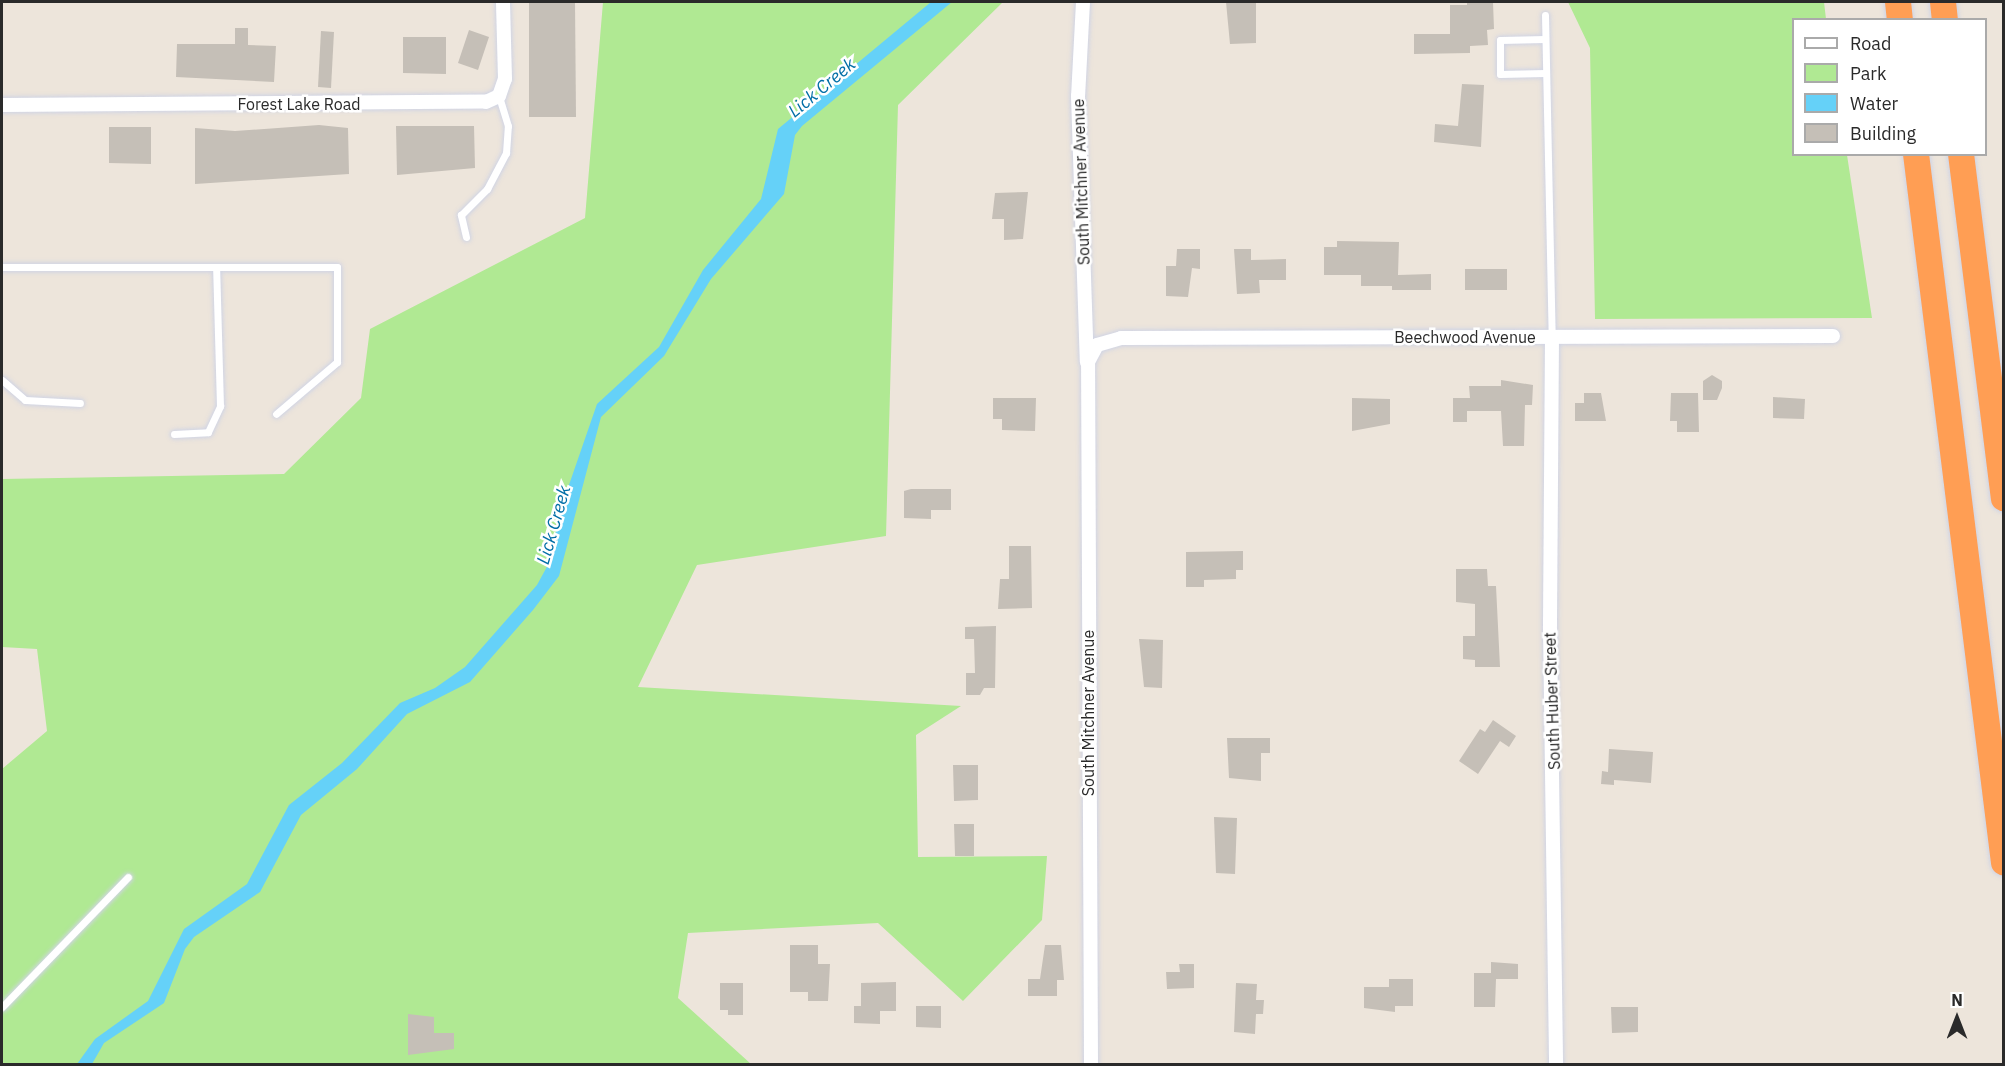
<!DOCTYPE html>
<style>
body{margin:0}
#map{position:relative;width:2005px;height:1066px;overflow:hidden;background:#ede5db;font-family:"IBM Plex Sans",sans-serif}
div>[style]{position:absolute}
.green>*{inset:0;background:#b0e993}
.water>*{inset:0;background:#65d1f8}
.building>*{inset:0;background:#c5bfb7}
.roads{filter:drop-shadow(0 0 2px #d0d4e4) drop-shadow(0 0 2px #d0d4e4)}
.lane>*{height:7px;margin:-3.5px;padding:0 3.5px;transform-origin:3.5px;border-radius:3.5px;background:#fff}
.street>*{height:14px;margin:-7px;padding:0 7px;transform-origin:7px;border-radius:7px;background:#fff}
.highway>*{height:26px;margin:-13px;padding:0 13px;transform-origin:13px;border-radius:13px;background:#ff9e54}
span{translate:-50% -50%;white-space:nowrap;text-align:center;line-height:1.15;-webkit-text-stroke:5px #fff;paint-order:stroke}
.street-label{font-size:16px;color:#2a2a2a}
.water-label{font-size:18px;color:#026ea6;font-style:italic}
.frame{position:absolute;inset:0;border:3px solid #2a2a2a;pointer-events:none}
.legend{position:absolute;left:1792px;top:18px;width:195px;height:138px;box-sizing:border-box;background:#fff;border:2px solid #aaa;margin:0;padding:8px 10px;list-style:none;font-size:18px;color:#2a2a2a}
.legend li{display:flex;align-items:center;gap:12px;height:30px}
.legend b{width:30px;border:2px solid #aaa}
.north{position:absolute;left:1927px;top:988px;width:60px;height:60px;-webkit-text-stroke:4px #fff;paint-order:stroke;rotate:0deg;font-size:16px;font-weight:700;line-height:24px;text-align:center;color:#2a2a2a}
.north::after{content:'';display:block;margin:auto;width:21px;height:27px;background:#2a2a2a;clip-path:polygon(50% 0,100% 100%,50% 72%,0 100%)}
</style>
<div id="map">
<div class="green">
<div style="clip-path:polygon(603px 2px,1003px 2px,898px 105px,886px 536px,697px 565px,638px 687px,961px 706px,916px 735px,918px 857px,1047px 856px,1042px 920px,963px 1001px,878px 923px,688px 933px,678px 998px,751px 1064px,2px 1064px,2px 769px,47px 731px,37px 649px,2px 647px,2px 479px,284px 474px,361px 398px,370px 329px,585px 218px)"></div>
<div style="clip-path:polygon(1568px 2px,1824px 2px,1826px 19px,1794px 20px,1794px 154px,1847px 155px,1872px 318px,1595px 319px,1590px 48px)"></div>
</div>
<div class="water">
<div style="clip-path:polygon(931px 2px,952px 2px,802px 126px,795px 135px,784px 194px,711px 279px,664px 356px,601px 417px,559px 576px,533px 610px,470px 682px,407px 714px,357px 769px,301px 815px,260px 892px,194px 937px,185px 949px,164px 1003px,104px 1043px,92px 1064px,77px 1064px,95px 1039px,148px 1001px,184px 929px,247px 884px,289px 805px,342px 763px,400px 703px,435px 688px,465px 667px,537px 585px,549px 563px,561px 508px,597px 404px,659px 347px,703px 270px,761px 199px,778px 129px)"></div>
</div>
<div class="building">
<div style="clip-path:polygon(529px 2px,575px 2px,576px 117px,529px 117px)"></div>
<div style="clip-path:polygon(1226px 2px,1256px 3px,1256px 43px,1230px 44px)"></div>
<div style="clip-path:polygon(1467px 2px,1493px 2px,1494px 29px,1487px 30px,1488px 45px,1470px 46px,1470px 53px,1414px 54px,1414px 34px,1450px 34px,1450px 5px,1467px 5px)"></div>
<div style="clip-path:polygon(235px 28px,248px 28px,248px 45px,276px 46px,274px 82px,176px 77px,177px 44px,235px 44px)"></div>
<div style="clip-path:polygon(469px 30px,489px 37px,478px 70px,458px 63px)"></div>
<div style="clip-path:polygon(321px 31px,334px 32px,331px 88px,318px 87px)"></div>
<div style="clip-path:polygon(403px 37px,446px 37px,446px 74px,403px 73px)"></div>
<div style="clip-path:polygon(1462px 84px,1484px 85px,1481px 147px,1434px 142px,1435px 124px,1458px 126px)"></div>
<div style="clip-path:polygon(319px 125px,348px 128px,349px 174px,195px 184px,195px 128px,235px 131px)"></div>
<div style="clip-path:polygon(396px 126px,474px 126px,475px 168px,397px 175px)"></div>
<div style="clip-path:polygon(109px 127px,151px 127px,151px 164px,109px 163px)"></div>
<div style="clip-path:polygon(1028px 192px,1023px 239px,1004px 240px,1004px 219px,992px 219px,995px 193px)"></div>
<div style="clip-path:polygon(1337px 241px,1399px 242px,1398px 275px,1431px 274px,1431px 290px,1392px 290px,1392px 286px,1361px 286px,1361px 275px,1324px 275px,1324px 247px,1337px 247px)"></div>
<div style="clip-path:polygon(1177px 249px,1200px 249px,1200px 269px,1192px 268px,1188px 297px,1166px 296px,1166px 266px,1176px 266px)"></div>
<div style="clip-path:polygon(1234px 249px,1251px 249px,1251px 260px,1286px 259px,1286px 280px,1259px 280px,1260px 293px,1237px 294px)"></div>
<div style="clip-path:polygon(1465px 269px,1507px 269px,1507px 290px,1465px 290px)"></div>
<div style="clip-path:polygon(1712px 375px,1722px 381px,1722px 388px,1717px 400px,1703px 400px,1703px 381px)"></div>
<div style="clip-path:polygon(1501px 380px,1533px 385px,1532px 405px,1525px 405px,1524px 446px,1503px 446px,1501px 411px,1467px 411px,1467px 422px,1453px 422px,1453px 398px,1470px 398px,1469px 386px,1501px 386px)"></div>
<div style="clip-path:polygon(1584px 393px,1601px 393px,1606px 421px,1575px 421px,1575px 403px,1584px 403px)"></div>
<div style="clip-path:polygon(1671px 393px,1698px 393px,1699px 432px,1677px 432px,1677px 421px,1670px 421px)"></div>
<div style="clip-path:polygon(1773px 397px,1805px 399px,1804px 419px,1773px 418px)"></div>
<div style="clip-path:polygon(993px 398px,1036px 398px,1035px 431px,1002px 430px,1002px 419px,993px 419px)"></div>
<div style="clip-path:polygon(1352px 398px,1390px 399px,1390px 424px,1352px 431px)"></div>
<div style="clip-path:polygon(911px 489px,951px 489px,951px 510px,931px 510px,931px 519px,904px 518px,904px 491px)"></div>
<div style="clip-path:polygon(1009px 546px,1031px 546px,1032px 608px,998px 609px,1000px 579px,1009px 579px)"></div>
<div style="clip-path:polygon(1243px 551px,1243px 570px,1236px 570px,1236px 579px,1204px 580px,1204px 587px,1186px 587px,1186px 552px)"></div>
<div style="clip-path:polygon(1456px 569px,1487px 569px,1488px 586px,1496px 586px,1500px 667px,1475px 667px,1475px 660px,1463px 659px,1463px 636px,1475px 636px,1475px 604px,1456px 602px)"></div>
<div style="clip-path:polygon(996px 626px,995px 688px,984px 688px,980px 695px,966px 695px,966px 673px,975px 673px,974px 639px,965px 639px,965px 627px)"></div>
<div style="clip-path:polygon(1139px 639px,1163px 640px,1162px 688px,1144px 687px)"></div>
<div style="clip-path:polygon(1493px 720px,1516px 736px,1509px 747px,1500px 741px,1478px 774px,1459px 761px,1480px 729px,1485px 732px)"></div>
<div style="clip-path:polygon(1227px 738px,1270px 738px,1270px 753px,1261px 753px,1261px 781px,1229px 778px)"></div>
<div style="clip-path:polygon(1609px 749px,1653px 752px,1651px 783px,1614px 780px,1614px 785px,1601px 784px,1602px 771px,1608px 772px)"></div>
<div style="clip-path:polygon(953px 765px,978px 765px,978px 800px,954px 801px)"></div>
<div style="clip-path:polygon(1214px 817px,1237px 818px,1235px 874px,1216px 873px)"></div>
<div style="clip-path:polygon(954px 824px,974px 824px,974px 856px,955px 856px)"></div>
<div style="clip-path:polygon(790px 945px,818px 945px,818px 964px,830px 964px,828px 1001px,808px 1001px,808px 992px,790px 992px)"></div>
<div style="clip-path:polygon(1045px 945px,1061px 945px,1064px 980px,1057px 980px,1057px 996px,1028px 996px,1028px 979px,1040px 979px)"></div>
<div style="clip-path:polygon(1491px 962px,1518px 964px,1518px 979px,1496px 979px,1495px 1007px,1474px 1007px,1474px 973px,1491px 973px)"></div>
<div style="clip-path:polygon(1179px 964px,1194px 964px,1194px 988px,1167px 989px,1166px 972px,1180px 972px)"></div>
<div style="clip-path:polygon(1389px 979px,1413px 979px,1413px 1006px,1395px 1006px,1395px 1012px,1364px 1008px,1364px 987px,1389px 987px)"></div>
<div style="clip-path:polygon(896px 982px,896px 1011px,880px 1011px,880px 1024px,854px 1023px,854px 1006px,861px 1006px,861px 983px)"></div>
<div style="clip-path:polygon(720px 983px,743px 983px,743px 1015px,728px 1015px,728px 1010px,720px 1010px)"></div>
<div style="clip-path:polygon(1236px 983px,1257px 984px,1256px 1000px,1264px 1000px,1263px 1014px,1256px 1014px,1255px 1034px,1234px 1032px)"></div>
<div style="clip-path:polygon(916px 1006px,941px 1006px,941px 1028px,916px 1027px)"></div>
<div style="clip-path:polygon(1611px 1007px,1638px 1007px,1638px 1032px,1612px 1033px)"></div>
<div style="clip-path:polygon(408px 1014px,434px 1017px,434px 1033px,454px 1033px,454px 1049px,408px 1055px)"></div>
</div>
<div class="roads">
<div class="lane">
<div style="left:1545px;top:15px;width:322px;rotate:88.8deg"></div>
<div style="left:1545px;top:39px;width:45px;rotate:178.7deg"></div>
<div style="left:1500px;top:40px;width:34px;rotate:90deg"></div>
<div style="left:1500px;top:74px;width:45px;rotate:-1.3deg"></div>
<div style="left:466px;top:237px;width:23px;rotate:-103deg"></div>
<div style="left:461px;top:215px;width:37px;rotate:-45deg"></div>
<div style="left:487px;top:189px;width:41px;rotate:-62.2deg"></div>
<div style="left:506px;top:153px;width:27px;rotate:-86deg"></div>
<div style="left:508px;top:126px;width:31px;rotate:-107deg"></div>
<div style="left:2px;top:267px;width:335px"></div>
<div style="left:337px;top:267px;width:95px;rotate:90deg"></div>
<div style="left:337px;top:362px;width:80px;rotate:139.6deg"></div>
<div style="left:2px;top:380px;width:30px;rotate:41deg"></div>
<div style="left:25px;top:400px;width:55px;rotate:3.1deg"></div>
<div style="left:174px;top:434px;width:34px;rotate:-3deg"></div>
<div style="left:208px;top:432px;width:29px;rotate:-65deg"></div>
<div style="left:220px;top:406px;width:139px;rotate:-91.6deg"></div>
<div style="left:2px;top:1007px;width:181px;rotate:-45.9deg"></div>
</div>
<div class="street">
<div style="left:1083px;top:2px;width:94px;rotate:93deg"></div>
<div style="left:1078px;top:96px;width:266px;rotate:88.1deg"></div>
<div style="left:2px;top:105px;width:484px;rotate:-0.4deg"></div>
<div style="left:486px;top:102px;width:14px;rotate:-25deg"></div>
<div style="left:499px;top:96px;width:18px;rotate:-71deg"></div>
<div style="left:505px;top:79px;width:77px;rotate:-91.5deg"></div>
<div style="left:1552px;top:337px;width:292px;rotate:90.4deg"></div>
<div style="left:1550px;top:629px;width:435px;rotate:89.2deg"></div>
<div style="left:1091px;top:1064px;width:702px;rotate:-90.24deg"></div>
<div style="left:1088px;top:362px;width:19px;rotate:-62deg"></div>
<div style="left:1097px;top:345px;width:25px;rotate:-16deg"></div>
<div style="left:1121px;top:338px;width:712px;rotate:-0.16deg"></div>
</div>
<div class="highway">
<div style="left:1898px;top:2px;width:18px;rotate:84deg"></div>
<div style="left:1943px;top:2px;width:18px;rotate:84deg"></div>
<div style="left:1916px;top:154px;width:714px;rotate:82.92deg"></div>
<div style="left:1961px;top:154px;width:347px;rotate:82.9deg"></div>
</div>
</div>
<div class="street-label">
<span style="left:299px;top:104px">Forest Lake Road</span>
<span style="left:1081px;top:182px;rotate:-92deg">South Mitchner Avenue</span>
<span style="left:1465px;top:337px">Beechwood Avenue</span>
<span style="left:1552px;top:701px;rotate:-92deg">South Huber Street</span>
<span style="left:1088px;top:713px;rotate:-90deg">South Mitchner Avenue</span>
</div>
<div class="water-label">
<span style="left:822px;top:88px;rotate:-40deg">Lick Creek</span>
<span style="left:554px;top:525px;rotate:-74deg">Lick Creek</span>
</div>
<div class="frame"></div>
<ul class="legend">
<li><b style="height:8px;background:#fff"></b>Road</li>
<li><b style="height:16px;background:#b0e993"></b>Park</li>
<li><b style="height:16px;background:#65d1f8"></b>Water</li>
<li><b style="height:16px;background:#c5bfb7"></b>Building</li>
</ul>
<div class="north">N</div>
</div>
